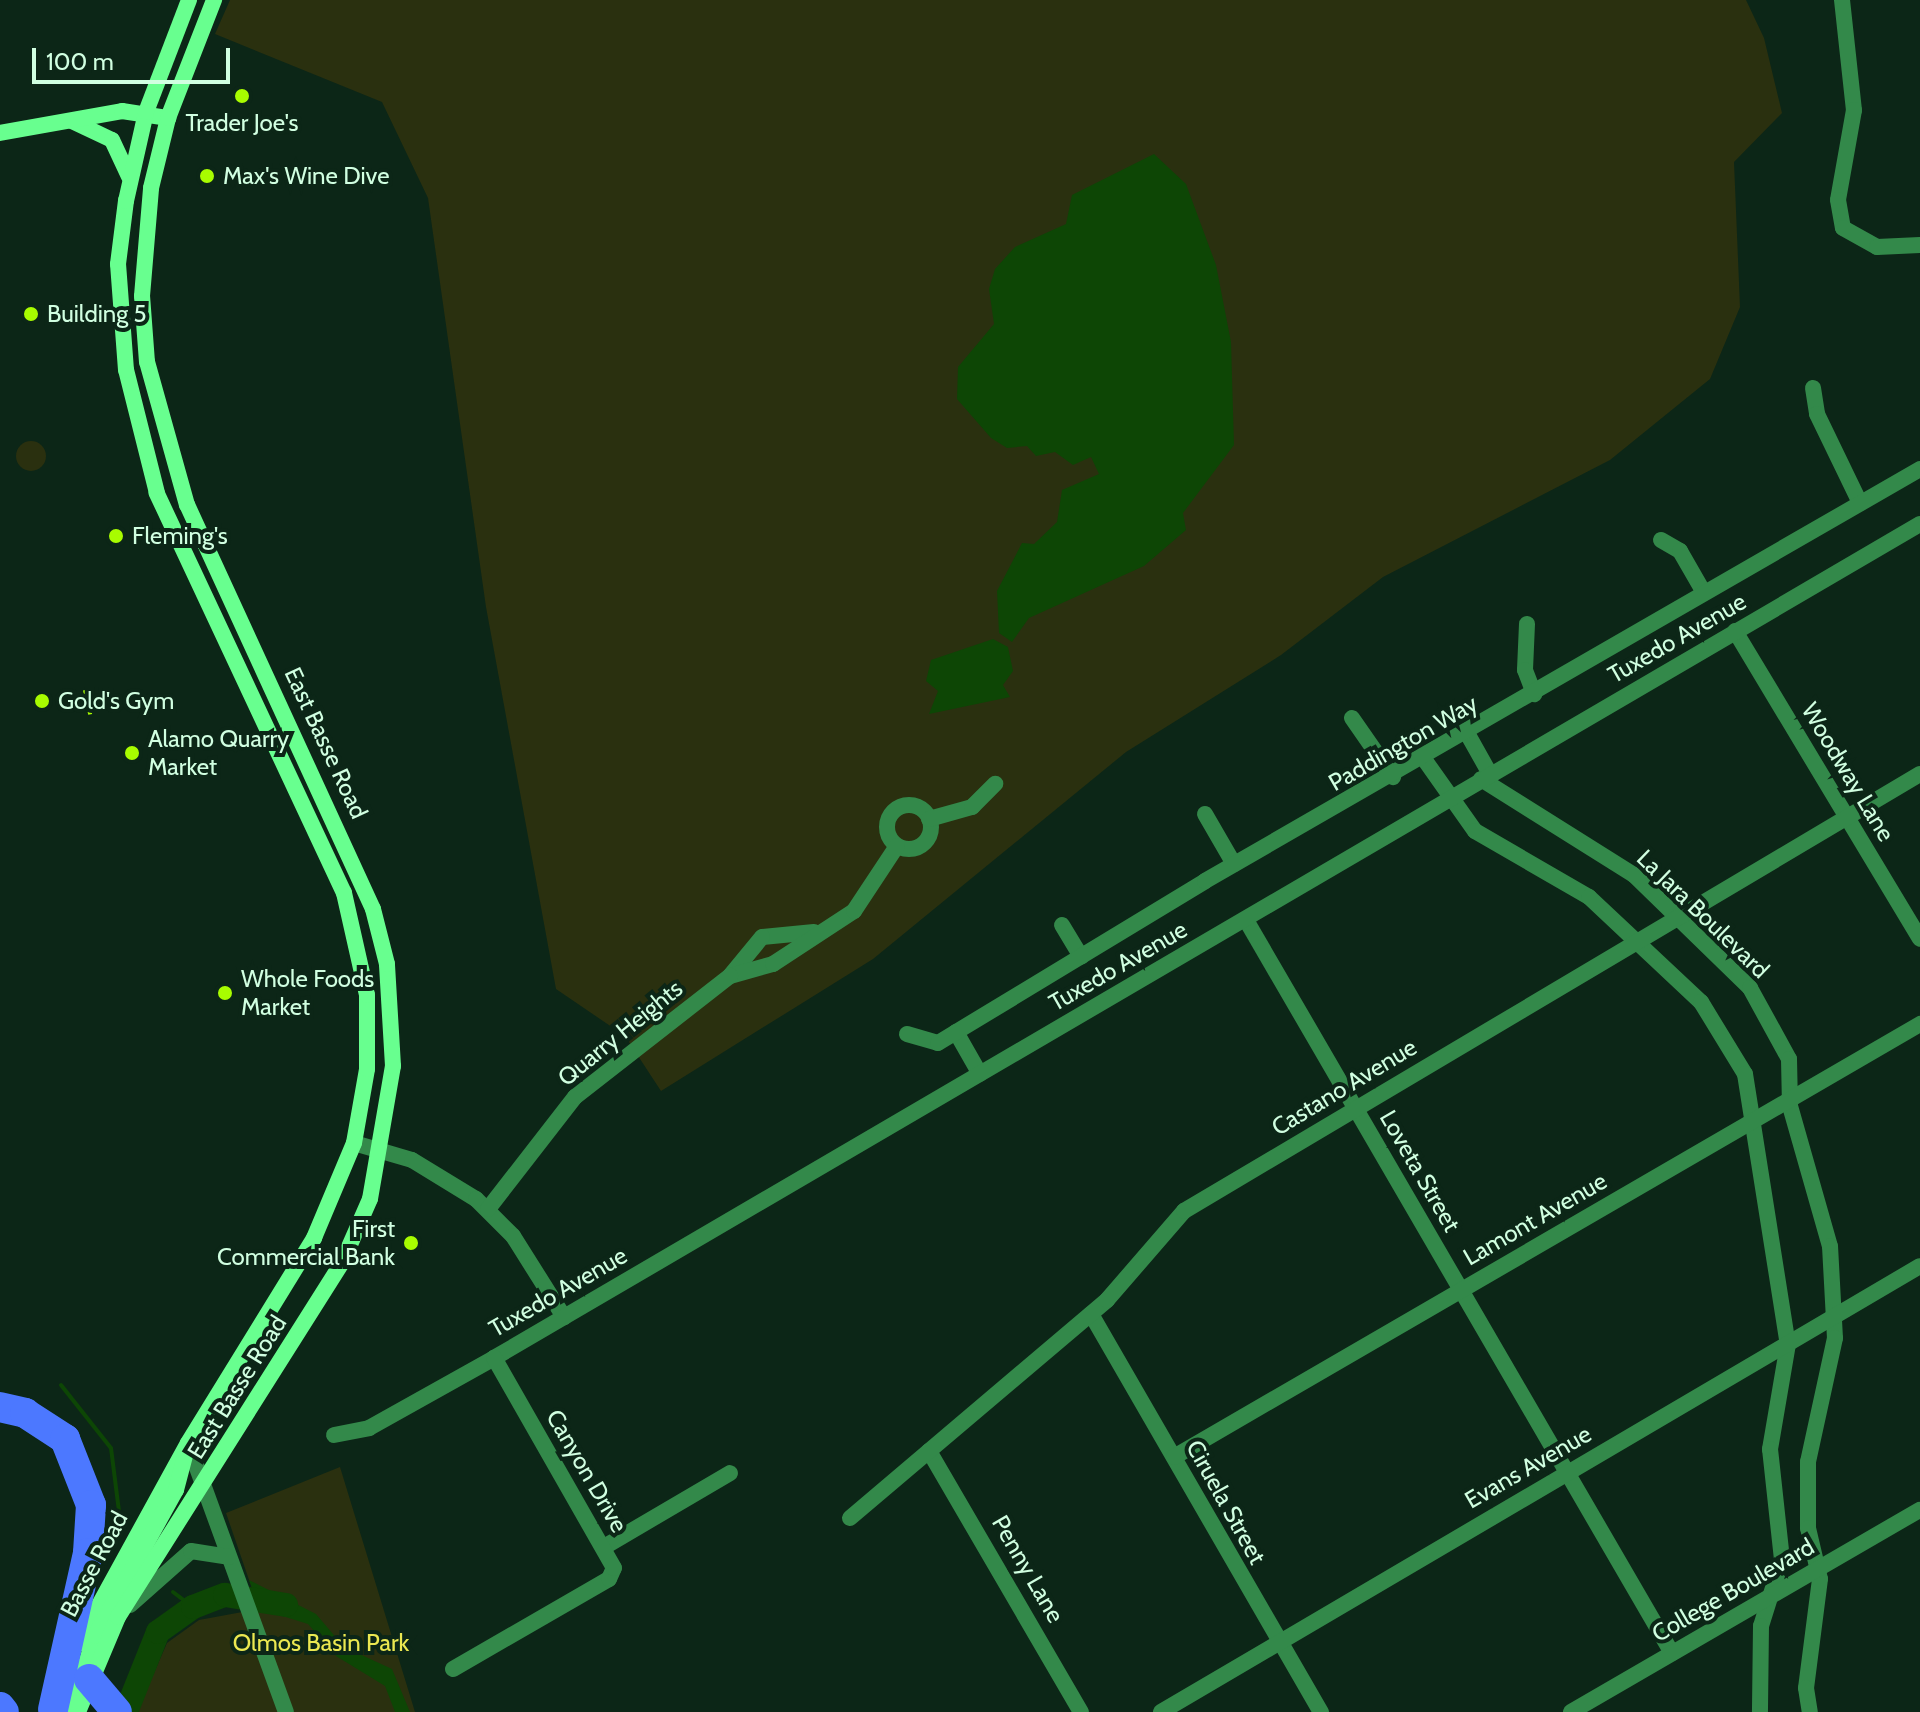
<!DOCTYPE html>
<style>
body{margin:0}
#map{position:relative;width:1920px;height:1712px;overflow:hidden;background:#0c2617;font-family:Cabin,sans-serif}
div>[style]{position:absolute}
.green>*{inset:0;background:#2a300f}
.round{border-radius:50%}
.water>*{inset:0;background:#0d4605}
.stream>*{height:4px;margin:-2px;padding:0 2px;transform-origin:2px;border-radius:2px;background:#0d4605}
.river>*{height:24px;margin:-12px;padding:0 12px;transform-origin:12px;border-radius:12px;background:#0d4605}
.minor>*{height:16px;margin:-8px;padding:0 8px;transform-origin:8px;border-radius:8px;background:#33894a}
.minor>.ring{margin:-8px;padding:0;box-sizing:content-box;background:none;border:16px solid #33894a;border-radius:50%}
.tertiary>*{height:16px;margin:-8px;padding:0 8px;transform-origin:8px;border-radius:8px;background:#33894a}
.secondary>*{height:16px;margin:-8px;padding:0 8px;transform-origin:8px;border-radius:8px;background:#68ff8f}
.motorway>*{height:30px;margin:-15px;padding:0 15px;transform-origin:15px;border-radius:15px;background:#4c78ff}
.rail>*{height:4px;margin-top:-2px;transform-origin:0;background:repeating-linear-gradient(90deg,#a8fc00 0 12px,transparent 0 22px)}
.dots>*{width:22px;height:22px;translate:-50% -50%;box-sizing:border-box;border:4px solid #0c2617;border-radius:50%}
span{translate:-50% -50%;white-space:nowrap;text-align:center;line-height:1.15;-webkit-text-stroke:8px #0c2617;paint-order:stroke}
.poi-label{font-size:24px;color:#d1ffe1}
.left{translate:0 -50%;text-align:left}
.right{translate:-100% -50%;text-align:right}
.street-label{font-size:24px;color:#d1ffe1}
.park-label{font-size:24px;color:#ebe851}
.scale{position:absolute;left:32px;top:48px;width:198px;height:36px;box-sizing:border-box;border:4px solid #d1ffe1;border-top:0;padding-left:10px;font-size:24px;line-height:28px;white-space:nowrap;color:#d1ffe1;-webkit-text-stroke:6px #0c2617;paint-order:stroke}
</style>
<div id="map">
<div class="green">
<div style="clip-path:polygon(230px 0,1746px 0,1764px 38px,1782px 113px,1734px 162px,1740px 307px,1710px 379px,1610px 460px,1383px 577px,1281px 655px,1126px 752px,873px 959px,661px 1091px,625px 1036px,556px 989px,486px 607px,428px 198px,382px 102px,215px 34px)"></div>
<div class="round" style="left:16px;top:441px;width:30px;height:30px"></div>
<div style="clip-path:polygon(340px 1467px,415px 1712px,137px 1712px,167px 1643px,199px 1620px,259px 1609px,226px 1513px)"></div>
</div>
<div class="water">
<div style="clip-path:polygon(1154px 154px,1186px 184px,1216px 265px,1231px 342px,1234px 445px,1183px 513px,1186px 530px,1144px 566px,1029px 618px,1012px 642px,999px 633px,997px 591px,1022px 543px,1034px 544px,1057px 522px,1062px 490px,1099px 474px,1091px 457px,1073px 465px,1055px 452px,1036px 456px,1027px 446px,1007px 448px,991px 438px,957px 399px,958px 367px,994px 324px,989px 289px,995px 269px,1015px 247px,1066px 224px,1072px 195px)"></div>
<div style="clip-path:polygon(993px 639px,1008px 647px,1013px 671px,1003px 685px,1010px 697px,929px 714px,938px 691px,926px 681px,931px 660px)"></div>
<div style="clip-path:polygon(249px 1580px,316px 1614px,344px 1647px,392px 1669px,410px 1712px,395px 1712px,385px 1686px,336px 1656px,308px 1624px,260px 1609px)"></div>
</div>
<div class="stream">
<div style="left:61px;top:1385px;width:80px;rotate:51.6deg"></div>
<div style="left:111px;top:1448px;width:72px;rotate:82.8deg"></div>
<div style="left:173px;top:1592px;width:25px;rotate:37deg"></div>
</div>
<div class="river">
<div style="left:126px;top:1712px;width:86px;rotate:-68.2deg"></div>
<div style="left:158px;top:1632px;width:43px;rotate:-35.5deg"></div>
<div style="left:193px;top:1607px;width:34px;rotate:-21deg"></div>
<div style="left:225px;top:1595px;width:62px;rotate:9.3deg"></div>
</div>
<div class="minor">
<div style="left:1842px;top:0;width:111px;rotate:83.8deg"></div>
<div style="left:1854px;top:110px;width:91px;rotate:100.1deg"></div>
<div style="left:1838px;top:200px;width:28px;rotate:80deg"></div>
<div style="left:1843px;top:228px;width:39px;rotate:29deg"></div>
<div style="left:1877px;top:247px;width:43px;rotate:-2.7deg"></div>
<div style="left:1813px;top:388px;width:26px;rotate:81deg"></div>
<div style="left:1817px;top:414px;width:99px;rotate:64.2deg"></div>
<div style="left:1661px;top:540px;width:22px;rotate:30deg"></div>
<div style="left:1680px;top:551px;width:46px;rotate:60.1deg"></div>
<div style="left:1527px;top:624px;width:46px;rotate:92.5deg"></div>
<div style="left:1525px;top:670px;width:26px;rotate:69deg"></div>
<div style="left:1735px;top:631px;width:359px;rotate:59deg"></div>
<div style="left:1352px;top:718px;width:72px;rotate:55.2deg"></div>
<div style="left:1467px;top:733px;width:47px;rotate:60.7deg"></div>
<div style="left:1424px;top:759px;width:88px;rotate:54.7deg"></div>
<div style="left:1475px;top:831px;width:132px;rotate:30.1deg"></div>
<div style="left:1589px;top:897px;width:154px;rotate:43.2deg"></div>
<div style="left:1701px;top:1002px;width:84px;rotate:58.6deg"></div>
<div style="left:1745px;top:1074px;width:273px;rotate:81deg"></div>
<div style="left:1788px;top:1344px;width:107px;rotate:99.7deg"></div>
<div style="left:1770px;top:1449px;width:111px;rotate:83.8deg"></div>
<div style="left:1782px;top:1559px;width:70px;rotate:107.4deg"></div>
<div style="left:1761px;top:1626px;width:86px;rotate:90.7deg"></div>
<div style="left:1481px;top:779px;width:181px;rotate:32.1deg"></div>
<div style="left:1634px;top:875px;width:162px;rotate:44.2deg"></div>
<div style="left:1750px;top:988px;width:81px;rotate:61.2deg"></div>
<div style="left:1789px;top:1059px;width:47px;rotate:88.8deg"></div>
<div style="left:1790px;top:1106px;width:146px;rotate:74.1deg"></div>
<div style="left:1830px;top:1246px;width:92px;rotate:86.9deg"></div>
<div style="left:1835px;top:1338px;width:127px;rotate:102.3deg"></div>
<div style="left:1808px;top:1462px;width:66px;rotate:90deg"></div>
<div style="left:1808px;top:1528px;width:52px;rotate:76.8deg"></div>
<div style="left:1820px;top:1579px;width:110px;rotate:97.3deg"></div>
<div style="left:1806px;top:1688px;width:24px;rotate:81deg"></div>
<div class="ring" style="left:887px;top:805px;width:28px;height:28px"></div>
<div style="left:1205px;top:814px;width:58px;rotate:59.9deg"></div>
<div style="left:929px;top:819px;width:45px;rotate:-15.6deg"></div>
<div style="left:972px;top:807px;width:33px;rotate:-45deg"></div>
<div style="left:1246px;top:920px;width:848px;rotate:59.84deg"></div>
<div style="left:1062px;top:925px;width:37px;rotate:59deg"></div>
<div style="left:814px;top:932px;width:52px;rotate:174.5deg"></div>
<div style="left:762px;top:937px;width:50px;rotate:129.4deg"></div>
<div style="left:730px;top:976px;width:45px;rotate:-15.6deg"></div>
<div style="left:773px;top:964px;width:97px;rotate:-33.2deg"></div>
<div style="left:854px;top:911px;width:78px;rotate:-56.5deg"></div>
<div style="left:956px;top:1032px;width:48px;rotate:60.3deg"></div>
<div style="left:907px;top:1034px;width:32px;rotate:16deg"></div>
<div style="left:938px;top:1043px;width:312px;rotate:-31.2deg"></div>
<div style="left:1205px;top:881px;width:825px;rotate:-29.95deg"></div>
<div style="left:354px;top:1143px;width:60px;rotate:16.3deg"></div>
<div style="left:412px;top:1160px;width:75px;rotate:31.4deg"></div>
<div style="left:476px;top:1199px;width:52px;rotate:45deg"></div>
<div style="left:513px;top:1236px;width:96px;rotate:57.8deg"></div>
<div style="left:488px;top:1209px;width:142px;rotate:-52.2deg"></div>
<div style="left:575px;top:1097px;width:197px;rotate:-38deg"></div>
<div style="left:1091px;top:1314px;width:460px;rotate:60deg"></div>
<div style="left:334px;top:1435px;width:36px;rotate:-11deg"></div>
<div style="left:369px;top:1428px;width:143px;rotate:-29.2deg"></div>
<div style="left:494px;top:1358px;width:1652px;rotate:-30.32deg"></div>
<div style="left:929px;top:1451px;width:302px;rotate:59.8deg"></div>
<div style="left:1174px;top:1457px;width:863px;rotate:-30.13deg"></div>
<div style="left:850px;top:1518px;width:337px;rotate:-40.3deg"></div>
<div style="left:1107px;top:1300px;width:118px;rotate:-49.1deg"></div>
<div style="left:1184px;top:1211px;width:856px;rotate:-30.7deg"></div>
<div style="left:604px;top:1547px;width:146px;rotate:-30.4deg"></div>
<div style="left:453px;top:1669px;width:180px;rotate:-30deg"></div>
<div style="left:609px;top:1579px;width:12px;rotate:-66deg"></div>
<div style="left:614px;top:1568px;width:242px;rotate:-119.7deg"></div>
<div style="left:1161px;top:1712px;width:880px;rotate:-30.44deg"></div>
<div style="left:1571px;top:1712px;width:403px;rotate:-30.1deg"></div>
</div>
<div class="tertiary">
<div style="left:188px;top:1443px;width:286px;rotate:70deg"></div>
<div style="left:130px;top:1605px;width:81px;rotate:-41.5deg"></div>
<div style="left:191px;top:1551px;width:38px;rotate:9deg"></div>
</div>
<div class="secondary">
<div style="left:72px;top:121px;width:44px;rotate:25.4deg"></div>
<div style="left:112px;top:140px;width:40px;rotate:65deg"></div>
<div style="left:0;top:133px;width:124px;rotate:-10.2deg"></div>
<div style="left:122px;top:111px;width:47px;rotate:8.7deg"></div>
<div style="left:77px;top:1645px;width:230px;rotate:-61.2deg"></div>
<div style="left:188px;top:1443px;width:241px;rotate:-58.4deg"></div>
<div style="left:314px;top:1238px;width:103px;rotate:-67.2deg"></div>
<div style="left:354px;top:1143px;width:75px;rotate:-80deg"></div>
<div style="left:367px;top:1069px;width:74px;rotate:-90deg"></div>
<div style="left:367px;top:995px;width:105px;rotate:-102.7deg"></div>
<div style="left:344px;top:893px;width:442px;rotate:-115.1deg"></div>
<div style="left:157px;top:493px;width:127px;rotate:-104.1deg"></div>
<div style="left:126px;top:370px;width:106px;rotate:-94.3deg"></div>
<div style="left:118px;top:264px;width:64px;rotate:-82.8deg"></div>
<div style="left:126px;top:201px;width:91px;rotate:-77.3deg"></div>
<div style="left:146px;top:112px;width:120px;rotate:-69deg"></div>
<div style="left:71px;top:1709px;width:77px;rotate:-71.8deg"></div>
<div style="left:95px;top:1636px;width:167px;rotate:-61deg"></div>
<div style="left:176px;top:1490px;width:43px;rotate:-75.3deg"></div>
<div style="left:78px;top:1712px;width:103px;rotate:-67.2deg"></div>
<div style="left:118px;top:1617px;width:419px;rotate:-57.7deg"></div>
<div style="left:342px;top:1263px;width:70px;rotate:-66.4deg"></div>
<div style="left:370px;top:1199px;width:135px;rotate:-80.2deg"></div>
<div style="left:393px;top:1066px;width:102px;rotate:-93.4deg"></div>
<div style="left:387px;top:964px;width:57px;rotate:-104.3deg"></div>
<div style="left:373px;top:909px;width:445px;rotate:-114.7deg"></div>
<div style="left:187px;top:505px;width:148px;rotate:-105.6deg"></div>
<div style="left:147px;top:362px;width:66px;rotate:-94.3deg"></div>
<div style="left:142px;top:296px;width:108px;rotate:-85.2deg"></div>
<div style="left:151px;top:188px;width:72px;rotate:-76.3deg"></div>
<div style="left:168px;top:118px;width:127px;rotate:-68.7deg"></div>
</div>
<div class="motorway">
<div style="left:0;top:1407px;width:26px;rotate:13deg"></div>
<div style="left:25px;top:1413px;width:48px;rotate:33deg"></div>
<div style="left:65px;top:1439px;width:71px;rotate:68.5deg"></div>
<div style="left:91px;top:1505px;width:48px;rotate:93.6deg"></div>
<div style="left:88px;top:1553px;width:160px;rotate:102.6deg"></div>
<div style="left:89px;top:1679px;width:43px;rotate:49.7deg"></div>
<div style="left:0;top:1707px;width:6px;rotate:51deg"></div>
</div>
<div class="rail">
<div style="left:85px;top:690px;width:25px;rotate:78deg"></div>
</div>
<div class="dots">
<div style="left:242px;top:96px;background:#a8fc00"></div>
<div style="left:207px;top:176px;background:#a8fc00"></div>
<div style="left:31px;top:314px;background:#a8fc00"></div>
<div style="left:116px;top:536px;background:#a8fc00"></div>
<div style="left:42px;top:701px;background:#a8fc00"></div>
<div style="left:132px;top:753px;background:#a8fc00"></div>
<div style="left:225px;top:993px;background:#a8fc00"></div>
<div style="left:411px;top:1243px;background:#a8fc00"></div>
</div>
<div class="poi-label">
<span style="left:242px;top:123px">Trader Joe's</span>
<span class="left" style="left:223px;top:176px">Max's Wine Dive</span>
<span class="left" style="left:47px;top:314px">Building 5</span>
<span class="left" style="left:132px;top:536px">Fleming's</span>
<span class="left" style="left:58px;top:701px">Gold's Gym</span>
<span class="left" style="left:148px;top:753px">Alamo Quarry<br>Market</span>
<span class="left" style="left:241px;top:993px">Whole Foods<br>Market</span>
<span class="right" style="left:395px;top:1243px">First<br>Commercial Bank</span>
</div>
<div class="street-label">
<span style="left:1677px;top:638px;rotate:-30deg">Tuxedo Avenue</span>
<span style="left:326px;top:743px;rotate:65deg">East Basse Road</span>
<span style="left:1403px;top:743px;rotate:-30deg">Paddington Way</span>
<span style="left:1848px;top:772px;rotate:59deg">Woodway Lane</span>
<span style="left:1703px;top:914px;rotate:44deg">La Jara Boulevard</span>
<span style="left:1118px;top:966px;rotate:-30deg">Tuxedo Avenue</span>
<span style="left:620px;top:1033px;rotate:-39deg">Quarry Heights</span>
<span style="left:1344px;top:1087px;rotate:-31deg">Castano Avenue</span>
<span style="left:1420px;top:1171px;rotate:60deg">Loveta Street</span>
<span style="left:1535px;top:1219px;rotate:-30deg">Lamont Avenue</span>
<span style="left:558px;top:1292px;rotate:-30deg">Tuxedo Avenue</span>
<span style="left:237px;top:1387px;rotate:-58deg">East Basse Road</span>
<span style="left:1528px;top:1467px;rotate:-30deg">Evans Avenue</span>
<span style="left:587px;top:1471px;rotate:60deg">Canyon Drive</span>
<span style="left:1226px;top:1502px;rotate:61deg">Ciruela Street</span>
<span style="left:94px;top:1564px;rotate:-62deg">Basse Road</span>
<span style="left:1028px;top:1569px;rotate:60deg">Penny Lane</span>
<span style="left:1733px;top:1590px;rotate:-30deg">College Boulevard</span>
</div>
<div class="park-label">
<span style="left:321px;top:1643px">Olmos Basin Park</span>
</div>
<div class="scale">100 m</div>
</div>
